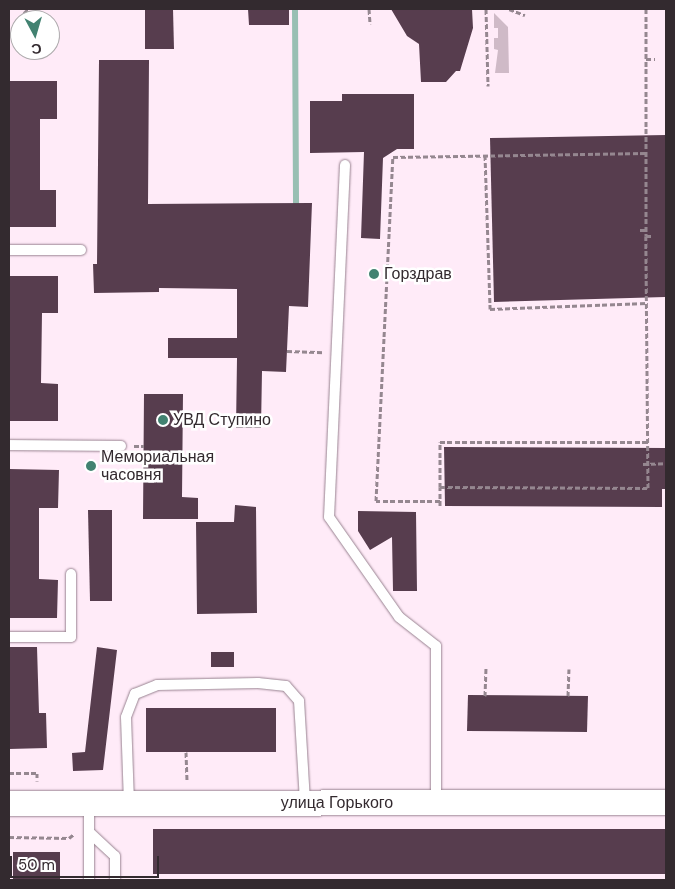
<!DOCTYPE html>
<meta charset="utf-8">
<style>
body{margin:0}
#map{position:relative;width:675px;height:889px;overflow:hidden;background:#ffebf8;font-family:"DM Sans",sans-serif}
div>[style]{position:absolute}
.green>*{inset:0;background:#cfbac7}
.stream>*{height:6px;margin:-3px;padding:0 3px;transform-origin:3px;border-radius:3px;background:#99bfb3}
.building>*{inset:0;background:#573d4e}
.path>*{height:3px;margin-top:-1.5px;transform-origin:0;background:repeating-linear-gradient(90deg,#958790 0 5px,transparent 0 7.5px)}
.roads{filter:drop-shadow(0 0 1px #998391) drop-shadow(0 0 1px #998391)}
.service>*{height:10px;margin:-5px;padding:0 5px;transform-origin:5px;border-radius:5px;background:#fff}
.tertiary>*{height:25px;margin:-12.5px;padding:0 12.5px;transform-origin:12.5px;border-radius:12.5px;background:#fff}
.dots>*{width:14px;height:14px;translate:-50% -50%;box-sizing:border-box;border:2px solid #fff;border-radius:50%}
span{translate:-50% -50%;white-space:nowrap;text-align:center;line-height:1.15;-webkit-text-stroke:5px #fff;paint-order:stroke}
.poi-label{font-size:16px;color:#332a2f}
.left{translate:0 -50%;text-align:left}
.street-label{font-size:16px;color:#332a2f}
.frame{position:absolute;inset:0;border:10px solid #332a2f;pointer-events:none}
.north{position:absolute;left:10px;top:10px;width:50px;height:50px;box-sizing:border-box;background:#fff;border:1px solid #adaaac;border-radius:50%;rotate:174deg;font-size:14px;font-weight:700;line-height:20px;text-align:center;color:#332a2f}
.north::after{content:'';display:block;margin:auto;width:18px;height:22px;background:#428271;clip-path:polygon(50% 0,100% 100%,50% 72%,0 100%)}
.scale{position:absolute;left:10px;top:856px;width:149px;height:22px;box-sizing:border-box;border:2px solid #332a2f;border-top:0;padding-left:6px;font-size:15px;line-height:18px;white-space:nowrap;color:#332a2f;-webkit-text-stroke:4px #fff;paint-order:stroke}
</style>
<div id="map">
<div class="green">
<div style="clip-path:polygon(494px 13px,508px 27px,509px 73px,495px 73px,498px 50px,494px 49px,494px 38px,498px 38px,498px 28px,494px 28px)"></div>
</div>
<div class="stream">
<div style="left:295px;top:9px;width:201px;rotate:89.7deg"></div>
</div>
<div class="building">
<div style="clip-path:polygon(145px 9px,173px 9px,174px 49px,145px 49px)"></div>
<div style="clip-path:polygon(248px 9px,289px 9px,289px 25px,249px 25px)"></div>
<div style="clip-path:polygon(391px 9px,472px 9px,473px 28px,460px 71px,456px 71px,446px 82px,421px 82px,419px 44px,407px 36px)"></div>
<div style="clip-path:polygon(99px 60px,149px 60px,148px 204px,312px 203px,308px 307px,289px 306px,286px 372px,262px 371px,261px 428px,236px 428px,237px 358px,168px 358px,168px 338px,237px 338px,237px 289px,159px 288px,159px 292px,94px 293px,93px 264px,97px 264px)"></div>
<div style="clip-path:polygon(9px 81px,57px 81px,57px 119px,40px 119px,40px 190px,56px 190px,56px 227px,9px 227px)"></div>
<div style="clip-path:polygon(342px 94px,414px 94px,414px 149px,397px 149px,383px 158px,380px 239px,361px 238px,364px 152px,310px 153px,310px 101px,342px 101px)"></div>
<div style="clip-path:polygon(666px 135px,665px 297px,494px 302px,490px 138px)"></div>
<div style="clip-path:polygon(9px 276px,58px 276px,58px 313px,42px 313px,41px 383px,58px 384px,58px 421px,9px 421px)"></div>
<div style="clip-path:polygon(144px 394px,183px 394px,182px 497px,198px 498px,198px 519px,143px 519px)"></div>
<div style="clip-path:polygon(444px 447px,666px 448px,666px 489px,662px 489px,662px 507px,445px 506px)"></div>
<div style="clip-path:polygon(9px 469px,59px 470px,58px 508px,39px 508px,39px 579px,58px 580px,57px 618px,9px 618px)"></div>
<div style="clip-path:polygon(235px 505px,256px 507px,257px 613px,197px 614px,196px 522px,234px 522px)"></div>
<div style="clip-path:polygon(88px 510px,112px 510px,112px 601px,90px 601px)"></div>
<div style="clip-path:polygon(358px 511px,416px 512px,417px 591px,393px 591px,392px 537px,370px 550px,358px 531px)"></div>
<div style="clip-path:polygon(9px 647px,37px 647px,39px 713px,46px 713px,47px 748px,9px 749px)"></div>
<div style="clip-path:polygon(97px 647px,117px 650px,103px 770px,73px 771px,72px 753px,85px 752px)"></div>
<div style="clip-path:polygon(211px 652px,234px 652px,234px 667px,211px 667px)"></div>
<div style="clip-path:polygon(468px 695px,588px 696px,587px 732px,467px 731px)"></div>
<div style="clip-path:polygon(146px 708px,276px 708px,276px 752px,146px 752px)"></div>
<div style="clip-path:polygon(153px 829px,666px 829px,666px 874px,153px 874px)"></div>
<div style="clip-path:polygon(13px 852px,60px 852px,60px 880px,13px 880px)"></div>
</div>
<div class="path">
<div style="left:369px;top:9px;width:15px;rotate:86deg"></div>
<div style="left:486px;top:9px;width:77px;rotate:88.5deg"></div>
<div style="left:509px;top:9px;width:17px;rotate:21deg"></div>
<div style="left:646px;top:9px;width:227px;rotate:90deg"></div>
<div style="left:646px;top:236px;width:8px"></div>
<div style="left:24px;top:13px;width:6px;rotate:-45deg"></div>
<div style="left:646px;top:59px;width:9px"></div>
<div style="left:485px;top:155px;width:154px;rotate:88.1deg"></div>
<div style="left:490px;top:309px;width:157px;rotate:-2.2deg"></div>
<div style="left:640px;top:230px;width:6px"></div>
<div style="left:287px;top:351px;width:37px;rotate:2deg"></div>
<div style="left:134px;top:446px;width:10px"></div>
<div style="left:643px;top:464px;width:23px;rotate:-2deg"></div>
<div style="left:440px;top:487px;width:45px;rotate:-90deg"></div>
<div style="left:440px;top:442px;width:208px"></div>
<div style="left:440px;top:501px;width:64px;rotate:180deg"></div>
<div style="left:376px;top:501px;width:344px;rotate:-87.2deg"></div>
<div style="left:393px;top:157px;width:253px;rotate:-0.9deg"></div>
<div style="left:440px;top:506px;width:19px;rotate:-90deg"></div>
<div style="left:440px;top:487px;width:208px;rotate:0.3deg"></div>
<div style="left:648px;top:488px;width:252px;rotate:-90.5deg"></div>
<div style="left:485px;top:696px;width:28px;rotate:-88deg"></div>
<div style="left:568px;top:696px;width:27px;rotate:-88deg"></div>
<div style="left:186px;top:752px;width:29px;rotate:88deg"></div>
<div style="left:9px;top:773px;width:28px"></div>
<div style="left:37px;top:773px;width:8px;rotate:90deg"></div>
<div style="left:9px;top:837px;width:60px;rotate:1deg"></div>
<div style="left:69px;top:838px;width:6px;rotate:-39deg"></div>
</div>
<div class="roads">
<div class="service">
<div style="left:345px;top:165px;width:352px;rotate:92.6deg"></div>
<div style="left:329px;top:517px;width:122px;rotate:55deg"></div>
<div style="left:399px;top:617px;width:47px;rotate:38.1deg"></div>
<div style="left:436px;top:646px;width:157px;rotate:90deg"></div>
<div style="left:9px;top:250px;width:72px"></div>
<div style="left:9px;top:445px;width:112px;rotate:0.5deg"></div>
<div style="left:9px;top:637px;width:62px"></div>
<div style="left:71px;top:637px;width:63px;rotate:-90deg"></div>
<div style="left:89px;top:803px;width:29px;rotate:90deg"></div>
<div style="left:89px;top:832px;width:35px;rotate:43deg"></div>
<div style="left:115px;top:856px;width:24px;rotate:90deg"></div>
<div style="left:129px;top:803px;width:86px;rotate:-92deg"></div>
<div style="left:126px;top:717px;width:25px;rotate:-69deg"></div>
<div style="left:135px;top:694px;width:24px;rotate:-22deg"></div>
<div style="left:157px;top:685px;width:101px;rotate:-1.1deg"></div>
<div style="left:258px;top:683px;width:28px;rotate:6deg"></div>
<div style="left:286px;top:686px;width:20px;rotate:49deg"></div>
<div style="left:299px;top:701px;width:101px;rotate:86.6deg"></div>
<div style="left:89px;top:880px;width:48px;rotate:-90deg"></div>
</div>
<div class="tertiary">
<div style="left:9px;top:803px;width:657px;rotate:-0.09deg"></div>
</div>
</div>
<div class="dots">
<div style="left:374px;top:274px;background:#428271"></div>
<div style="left:163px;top:420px;background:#428271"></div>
<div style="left:91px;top:466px;background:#428271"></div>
</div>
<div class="poi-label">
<span class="left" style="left:384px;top:274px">Горздрав</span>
<span class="left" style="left:173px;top:420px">УВД Ступино</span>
<span class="left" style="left:101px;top:466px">Мемориальная<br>часовня</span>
</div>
<div class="street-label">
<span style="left:337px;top:803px">улица Горького</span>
</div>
<div class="frame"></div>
<div class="north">С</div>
<div class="scale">50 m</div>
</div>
